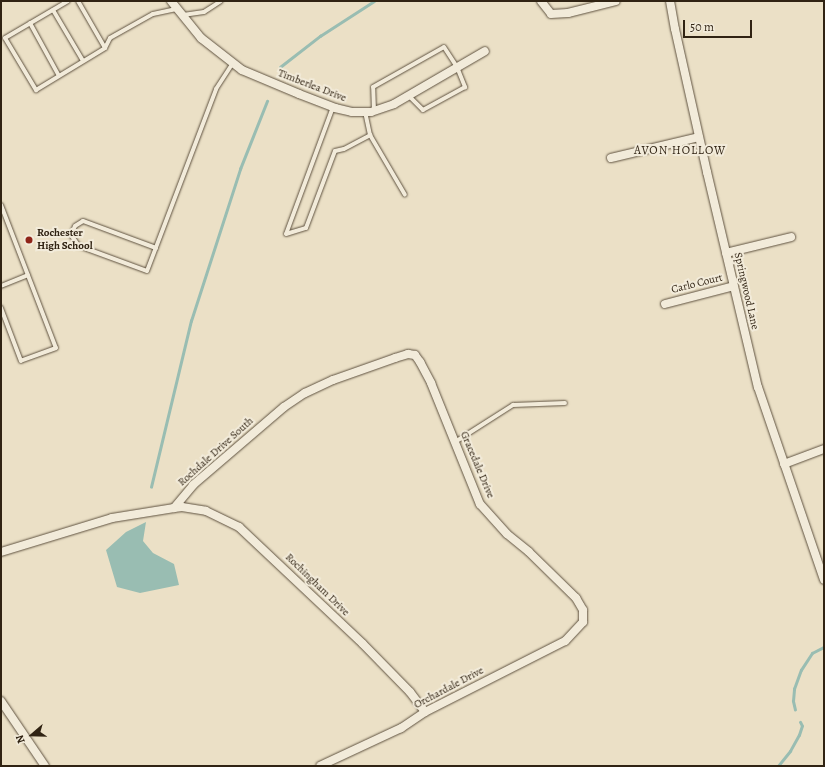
<!DOCTYPE html>
<style>
body{margin:0}
#map{position:relative;width:825px;height:767px;overflow:hidden;background:#ebe0c6;font-family:Alegreya,serif}
div>[style]{position:absolute}
.water>*{inset:0;background:#99bdb2}
.stream>*{height:2.5px;margin:-1.25px;padding:0 1.25px;transform-origin:1.25px;border-radius:1.25px;background:#99bdb2}
.roads{filter:drop-shadow(0 0 1px #5f5240) drop-shadow(0 0 1px #5f5240)}
.service>*{height:4px;margin:-2px;padding:0 2px;transform-origin:2px;border-radius:2px;background:#f2ebda}
.minor>*{height:8px;margin:-4px;padding:0 4px;transform-origin:4px;border-radius:4px;background:#f2ebda}
.dots>*{width:11px;height:11px;translate:-50% -50%;box-sizing:border-box;border:2px solid #f2ebda;border-radius:50%}
span{translate:-50% -50%;white-space:nowrap;text-align:center;line-height:1.15;-webkit-text-stroke:4px #f2ebda;paint-order:stroke}
.street-label{font-size:11px;color:#302313}
.poi-label{font-size:11px;color:#302313;font-weight:700}
.left{translate:0 -50%;text-align:left}
.neighbourhood-label{font-size:12px;color:#302313;letter-spacing:1px}
.frame{position:absolute;inset:0;border:2px solid #302313;pointer-events:none}
.north{position:absolute;left:12px;top:715px;width:40px;height:40px;-webkit-text-stroke:3px #f2ebda;paint-order:stroke;rotate:250deg;font-size:11px;font-weight:700;line-height:16px;text-align:center;color:#302313}
.north::after{content:'';display:block;margin:auto;width:14px;height:18px;background:#302313;clip-path:polygon(50% 0,100% 100%,50% 72%,0 100%)}
.scale{position:absolute;left:683px;top:20px;width:69px;height:18px;box-sizing:border-box;border:2px solid #302313;border-top:0;padding-left:5px;font-size:12px;line-height:14px;white-space:nowrap;color:#302313;-webkit-text-stroke:3px #f2ebda;paint-order:stroke}
</style>
<div id="map">
<div class="water">
<div style="clip-path:polygon(146px 522px,143px 541px,153px 553px,174px 564px,179px 585px,140px 593px,117px 587px,106px 550px,126px 532px)"></div>
</div>
<div class="stream">
<div style="left:280px;top:67px;width:51px;rotate:-37.8deg"></div>
<div style="left:320px;top:36px;width:64px;rotate:-32.9deg"></div>
<div style="left:151px;top:487px;width:171px;rotate:-76.5deg"></div>
<div style="left:191px;top:321px;width:160px;rotate:-72.1deg"></div>
<div style="left:240px;top:169px;width:73px;rotate:-68.3deg"></div>
<div style="left:795px;top:710px;width:9px;rotate:-103deg"></div>
<div style="left:793px;top:701px;width:12px;rotate:-85deg"></div>
<div style="left:794px;top:689px;width:20px;rotate:-70deg"></div>
<div style="left:801px;top:670px;width:20px;rotate:-57deg"></div>
<div style="left:812px;top:653px;width:13px;rotate:-27deg"></div>
<div style="left:778px;top:766px;width:19px;rotate:-51deg"></div>
<div style="left:790px;top:751px;width:18px;rotate:-61deg"></div>
<div style="left:799px;top:735px;width:9px;rotate:-72deg"></div>
<div style="left:802px;top:726px;width:4px;rotate:-117deg"></div>
</div>
<div class="roads">
<div class="service">
<div style="left:68px;top:1px;width:73px;rotate:149.6deg"></div>
<div style="left:5px;top:38px;width:61px;rotate:59.2deg"></div>
<div style="left:36px;top:90px;width:81px;rotate:-31.3deg"></div>
<div style="left:105px;top:48px;width:11px;rotate:-63deg"></div>
<div style="left:110px;top:38px;width:49px;rotate:-29.2deg"></div>
<div style="left:153px;top:14px;width:25px;rotate:-12deg"></div>
<div style="left:78px;top:1px;width:54px;rotate:60.1deg"></div>
<div style="left:53px;top:10px;width:59px;rotate:59.5deg"></div>
<div style="left:183px;top:15px;width:21px;rotate:-8deg"></div>
<div style="left:204px;top:12px;width:20px;rotate:-33deg"></div>
<div style="left:30px;top:23px;width:60px;rotate:61.3deg"></div>
<div style="left:333px;top:107px;width:135px;rotate:110.3deg"></div>
<div style="left:286px;top:234px;width:21px;rotate:-17deg"></div>
<div style="left:306px;top:228px;width:82px;rotate:-69.4deg"></div>
<div style="left:335px;top:151px;width:9px;rotate:-13deg"></div>
<div style="left:344px;top:149px;width:30px;rotate:-28deg"></div>
<div style="left:370px;top:135px;width:24px;rotate:-102deg"></div>
<div style="left:374px;top:111px;width:24px;rotate:-92deg"></div>
<div style="left:373px;top:87px;width:81px;rotate:-29.4deg"></div>
<div style="left:444px;top:47px;width:24px;rotate:57deg"></div>
<div style="left:457px;top:67px;width:22px;rotate:68deg"></div>
<div style="left:465px;top:87px;width:48px;rotate:151.3deg"></div>
<div style="left:423px;top:110px;width:20px;rotate:-135deg"></div>
<div style="left:370px;top:135px;width:69px;rotate:59.7deg"></div>
<div style="left:1px;top:205px;width:153px;rotate:69deg"></div>
<div style="left:56px;top:348px;width:37px;rotate:160deg"></div>
<div style="left:21px;top:361px;width:57px;rotate:-110.7deg"></div>
<div style="left:156px;top:248px;width:78px;rotate:-159.7deg"></div>
<div style="left:83px;top:221px;width:9px;rotate:148deg"></div>
<div style="left:75px;top:226px;width:10px;rotate:114deg"></div>
<div style="left:71px;top:235px;width:14px;rotate:54deg"></div>
<div style="left:79px;top:246px;width:72px;rotate:20.2deg"></div>
<div style="left:147px;top:271px;width:195px;rotate:-69.2deg"></div>
<div style="left:216px;top:89px;width:31px;rotate:-57deg"></div>
<div style="left:1px;top:286px;width:29px;rotate:-22deg"></div>
<div style="left:455px;top:442px;width:69px;rotate:-32.5deg"></div>
<div style="left:513px;top:405px;width:52px;rotate:-2.2deg"></div>
</div>
<div class="minor">
<div style="left:171px;top:1px;width:48px;rotate:51deg"></div>
<div style="left:201px;top:38px;width:52px;rotate:38deg"></div>
<div style="left:242px;top:70px;width:62px;rotate:22.8deg"></div>
<div style="left:299px;top:94px;width:39px;rotate:21deg"></div>
<div style="left:335px;top:108px;width:17px;rotate:13deg"></div>
<div style="left:352px;top:112px;width:19px"></div>
<div style="left:371px;top:112px;width:24px;rotate:-19deg"></div>
<div style="left:394px;top:104px;width:105px;rotate:-30.2deg"></div>
<div style="left:541px;top:1px;width:16px;rotate:52deg"></div>
<div style="left:551px;top:14px;width:17px;rotate:-3deg"></div>
<div style="left:568px;top:13px;width:49px;rotate:-14deg"></div>
<div style="left:670px;top:1px;width:28px;rotate:80deg"></div>
<div style="left:675px;top:29px;width:147px;rotate:77.4deg"></div>
<div style="left:707px;top:172px;width:221px;rotate:76.7deg"></div>
<div style="left:758px;top:387px;width:204px;rotate:71.1deg"></div>
<div style="left:611px;top:158px;width:90px;rotate:-13.4deg"></div>
<div style="left:726px;top:253px;width:67px;rotate:-13.8deg"></div>
<div style="left:665px;top:304px;width:71px;rotate:-14.6deg"></div>
<div style="left:784px;top:464px;width:43px;rotate:-20.6deg"></div>
<div style="left:174px;top:508px;width:8px;rotate:-7deg"></div>
<div style="left:182px;top:507px;width:24px;rotate:9deg"></div>
<div style="left:206px;top:511px;width:37px;rotate:26deg"></div>
<div style="left:239px;top:527px;width:170px;rotate:43.3deg"></div>
<div style="left:363px;top:644px;width:67px;rotate:45.6deg"></div>
<div style="left:410px;top:692px;width:25px;rotate:53deg"></div>
<div style="left:1px;top:552px;width:116px;rotate:-17deg"></div>
<div style="left:112px;top:518px;width:63px;rotate:-9.2deg"></div>
<div style="left:174px;top:508px;width:30px;rotate:-50deg"></div>
<div style="left:193px;top:485px;width:120px;rotate:-40.6deg"></div>
<div style="left:284px;top:407px;width:25px;rotate:-34deg"></div>
<div style="left:305px;top:393px;width:31px;rotate:-25deg"></div>
<div style="left:333px;top:380px;width:66px;rotate:-19.5deg"></div>
<div style="left:395px;top:358px;width:14px;rotate:-17deg"></div>
<div style="left:408px;top:354px;width:7px;rotate:8deg"></div>
<div style="left:415px;top:355px;width:9px;rotate:54deg"></div>
<div style="left:420px;top:362px;width:24px;rotate:62deg"></div>
<div style="left:431px;top:383px;width:131px;rotate:68deg"></div>
<div style="left:480px;top:504px;width:40px;rotate:48deg"></div>
<div style="left:507px;top:534px;width:28px;rotate:39deg"></div>
<div style="left:529px;top:552px;width:66px;rotate:44.4deg"></div>
<div style="left:576px;top:598px;width:14px;rotate:60deg"></div>
<div style="left:583px;top:610px;width:12px;rotate:90deg"></div>
<div style="left:583px;top:622px;width:26px;rotate:133deg"></div>
<div style="left:565px;top:641px;width:157px;rotate:153.1deg"></div>
<div style="left:425px;top:712px;width:29px;rotate:146deg"></div>
<div style="left:401px;top:728px;width:89px;rotate:154.9deg"></div>
<div style="left:1px;top:701px;width:78px;rotate:55.9deg"></div>
</div>
</div>
<div class="dots">
<div style="left:29px;top:240px;background:#8f2418"></div>
</div>
<div class="street-label">
<span style="left:312px;top:86px;rotate:21deg">Timberlea Drive</span>
<span style="left:697px;top:284px;rotate:-14deg">Carlo Court</span>
<span style="left:746px;top:291px;rotate:77deg">Springwood Lane</span>
<span style="left:216px;top:452px;rotate:-42deg">Rochdale Drive South</span>
<span style="left:477px;top:465px;rotate:67deg">Gracedale Drive</span>
<span style="left:317px;top:585px;rotate:44deg">Rochingham Drive</span>
<span style="left:449px;top:688px;rotate:-28deg">Orchardale Drive</span>
</div>
<div class="poi-label">
<span class="left" style="left:37px;top:240px">Rochester<br>High School</span>
</div>
<div class="neighbourhood-label">
<span style="left:680px;top:151px">AVON HOLLOW</span>
</div>
<div class="frame"></div>
<div class="north">N</div>
<div class="scale">50 m</div>
</div>
